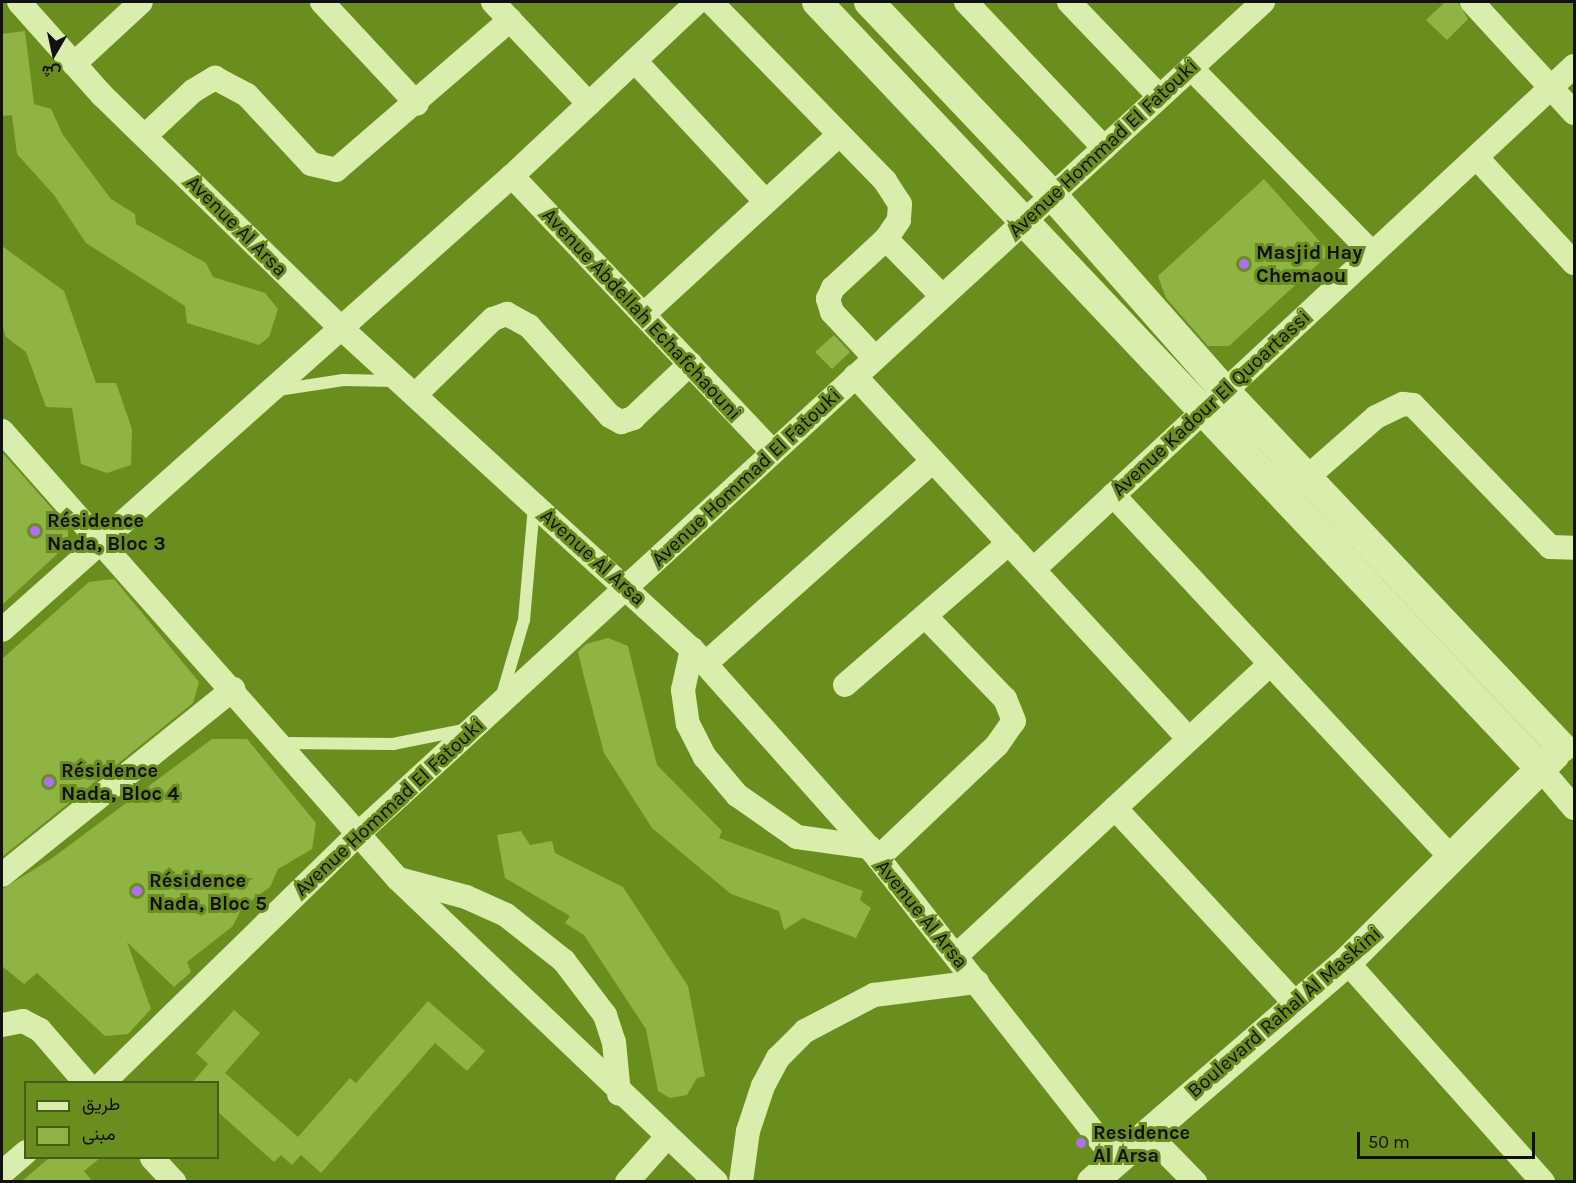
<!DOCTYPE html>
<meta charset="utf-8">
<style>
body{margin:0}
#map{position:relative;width:1576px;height:1183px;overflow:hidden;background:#6a8e1e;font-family:Karla,Vazirmatn,sans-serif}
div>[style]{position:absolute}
.building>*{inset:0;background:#90b443}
.service>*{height:12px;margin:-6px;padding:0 6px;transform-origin:6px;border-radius:6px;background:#d9edad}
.minor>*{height:24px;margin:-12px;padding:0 12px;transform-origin:12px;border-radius:12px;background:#d9edad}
.tertiary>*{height:30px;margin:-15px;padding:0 15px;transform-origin:15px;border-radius:15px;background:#d9edad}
.dots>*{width:16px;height:16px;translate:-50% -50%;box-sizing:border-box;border:3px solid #6a8e1e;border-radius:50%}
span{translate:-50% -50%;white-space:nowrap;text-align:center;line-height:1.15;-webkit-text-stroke:6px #6a8e1e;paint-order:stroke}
.street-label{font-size:20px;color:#111}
.poi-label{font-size:20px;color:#111;font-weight:700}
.left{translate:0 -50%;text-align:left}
.frame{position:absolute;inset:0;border:3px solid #111;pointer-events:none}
.legend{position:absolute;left:24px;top:1081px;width:195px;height:78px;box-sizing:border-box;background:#6a8e1e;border:2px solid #465c19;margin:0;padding:8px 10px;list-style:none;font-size:18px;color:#111}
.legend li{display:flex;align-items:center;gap:12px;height:30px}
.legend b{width:30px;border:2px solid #465c19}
.north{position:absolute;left:24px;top:24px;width:60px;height:60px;-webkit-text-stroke:4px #6a8e1e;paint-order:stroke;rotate:189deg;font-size:16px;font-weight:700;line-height:24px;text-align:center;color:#111}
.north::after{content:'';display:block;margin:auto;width:21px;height:27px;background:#111;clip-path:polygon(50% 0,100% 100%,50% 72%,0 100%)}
.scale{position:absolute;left:1357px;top:1132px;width:178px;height:27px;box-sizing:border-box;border:3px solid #111;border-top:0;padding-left:8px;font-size:18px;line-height:21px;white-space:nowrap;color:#111;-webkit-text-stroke:4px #6a8e1e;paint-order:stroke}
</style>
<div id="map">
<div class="building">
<div style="clip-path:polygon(1445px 2px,1458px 2px,1468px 19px,1447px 40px,1426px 20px)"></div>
<div style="clip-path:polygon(25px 31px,34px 104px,51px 109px,63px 135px,111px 199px,135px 214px,136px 224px,206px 263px,213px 277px,265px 293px,278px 309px,269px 337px,259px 345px,187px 323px,185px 306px,86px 243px,54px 195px,17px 154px,12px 115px,2px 116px,2px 34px)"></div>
<div style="clip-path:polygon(1264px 179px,1330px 253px,1229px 346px,1208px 346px,1166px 298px,1158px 276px)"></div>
<div style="clip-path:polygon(2px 246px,64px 291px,96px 383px,116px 383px,132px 429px,131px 465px,107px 473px,81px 464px,72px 408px,46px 407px,26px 352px,6px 337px,2px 325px)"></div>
<div style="clip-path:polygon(834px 335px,850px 352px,832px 369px,815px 352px)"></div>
<div style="clip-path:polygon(2px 452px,68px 527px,68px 544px,2px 605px)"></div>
<div style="clip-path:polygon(114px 579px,199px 682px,193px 703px,2px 857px,2px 659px,89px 582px)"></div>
<div style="clip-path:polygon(608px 638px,628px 646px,657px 765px,722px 831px,719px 838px,863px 891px,860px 900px,871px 908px,856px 938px,803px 918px,784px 930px,779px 911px,731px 894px,652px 828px,604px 753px,583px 673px,578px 652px,586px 644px)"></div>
<div style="clip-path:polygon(212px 739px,247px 739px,316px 823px,312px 849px,278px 869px,270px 887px,242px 907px,233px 926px,187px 962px,191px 972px,174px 987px,127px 942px,151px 1009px,128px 1034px,105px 1036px,37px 973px,24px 984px,2px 966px,2px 889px,51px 859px)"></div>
<div style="clip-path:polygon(521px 831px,530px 845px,552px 841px,555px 853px,623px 887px,688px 986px,705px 1076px,697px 1078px,687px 1095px,670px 1098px,658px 1091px,646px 1029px,584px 935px,565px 923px,570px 916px,505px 878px,497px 835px)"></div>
<div style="clip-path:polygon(428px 1001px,485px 1051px,467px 1071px,435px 1043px,321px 1173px,301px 1155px,292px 1165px,281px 1155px,274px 1162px,218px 1112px,218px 1083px,192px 1083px,208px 1064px,196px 1053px,234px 1010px,260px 1033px,225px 1073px,298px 1137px,350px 1078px,356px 1083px)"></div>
<div style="clip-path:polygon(49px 1158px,100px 1158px,84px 1171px,93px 1182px,21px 1182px)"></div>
</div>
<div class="service">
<div style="left:278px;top:390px;width:66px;rotate:-8.7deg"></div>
<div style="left:343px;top:380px;width:52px;rotate:1.1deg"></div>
<div style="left:502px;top:695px;width:78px;rotate:-73.7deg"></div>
<div style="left:524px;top:620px;width:114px;rotate:-85deg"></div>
<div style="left:283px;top:743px;width:110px;rotate:0.5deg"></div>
<div style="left:393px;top:744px;width:71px;rotate:-11.3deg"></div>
</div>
<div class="minor">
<div style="left:19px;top:2px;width:125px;rotate:48.3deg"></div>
<div style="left:102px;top:95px;width:332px;rotate:44.3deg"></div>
<div style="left:340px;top:327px;width:477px;rotate:42.5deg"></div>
<div style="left:692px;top:649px;width:280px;rotate:48.3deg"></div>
<div style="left:878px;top:858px;width:385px;rotate:51.8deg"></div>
<div style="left:322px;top:2px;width:139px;rotate:47deg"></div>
<div style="left:493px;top:2px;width:140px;rotate:46.7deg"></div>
<div style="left:711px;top:2px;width:250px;rotate:45.8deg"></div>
<div style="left:885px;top:181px;width:27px;rotate:57deg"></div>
<div style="left:900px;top:204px;width:16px;rotate:94deg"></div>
<div style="left:899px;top:220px;width:23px;rotate:124deg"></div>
<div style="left:886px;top:239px;width:80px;rotate:45.5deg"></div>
<div style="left:966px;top:2px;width:201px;rotate:46.6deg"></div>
<div style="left:1069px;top:2px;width:130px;rotate:46.2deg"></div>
<div style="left:1472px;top:2px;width:151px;rotate:47.4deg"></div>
<div style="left:635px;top:61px;width:192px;rotate:47.1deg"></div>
<div style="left:74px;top:64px;width:91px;rotate:-42.8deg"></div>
<div style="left:1191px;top:68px;width:259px;rotate:45.6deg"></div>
<div style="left:146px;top:135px;width:64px;rotate:-43.1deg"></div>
<div style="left:193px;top:91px;width:26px;rotate:-31deg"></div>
<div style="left:215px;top:78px;width:36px;rotate:28deg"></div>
<div style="left:247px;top:95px;width:94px;rotate:47.2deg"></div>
<div style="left:311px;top:164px;width:26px;rotate:13deg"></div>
<div style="left:336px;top:170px;width:230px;rotate:-40.8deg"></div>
<div style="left:1477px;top:158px;width:143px;rotate:47.3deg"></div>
<div style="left:512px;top:176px;width:380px;rotate:46.6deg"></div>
<div style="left:643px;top:315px;width:265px;rotate:-42.6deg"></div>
<div style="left:875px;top:358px;width:63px;rotate:-133.1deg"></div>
<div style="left:832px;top:312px;width:14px;rotate:-107deg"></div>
<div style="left:828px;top:299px;width:12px;rotate:-66deg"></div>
<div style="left:833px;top:288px;width:72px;rotate:-42.8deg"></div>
<div style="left:855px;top:376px;width:493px;rotate:47.4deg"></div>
<div style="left:415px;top:395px;width:109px;rotate:-44.3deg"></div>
<div style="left:493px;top:319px;width:15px;rotate:-20deg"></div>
<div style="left:507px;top:314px;width:25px;rotate:29deg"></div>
<div style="left:529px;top:326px;width:121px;rotate:48deg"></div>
<div style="left:610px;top:416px;width:13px;rotate:29deg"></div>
<div style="left:621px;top:422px;width:13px;rotate:-18deg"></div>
<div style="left:633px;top:418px;width:79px;rotate:-43.5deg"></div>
<div style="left:2px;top:431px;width:598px;rotate:48.53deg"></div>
<div style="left:398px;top:879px;width:439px;rotate:43.6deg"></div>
<div style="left:1294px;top:489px;width:109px;rotate:-41.3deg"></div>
<div style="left:1376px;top:417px;width:30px;rotate:-26deg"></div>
<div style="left:1403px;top:404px;width:10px;rotate:6deg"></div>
<div style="left:1413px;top:405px;width:197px;rotate:46deg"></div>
<div style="left:1550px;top:547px;width:24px;rotate:2deg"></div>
<div style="left:1113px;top:495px;width:495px;rotate:47deg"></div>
<div style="left:1034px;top:569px;width:738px;rotate:-42.97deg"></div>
<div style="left:2px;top:630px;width:683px;rotate:-41.68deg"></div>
<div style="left:512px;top:176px;width:254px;rotate:-43.2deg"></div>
<div style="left:692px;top:649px;width:42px;rotate:102.4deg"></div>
<div style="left:683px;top:690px;width:34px;rotate:82deg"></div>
<div style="left:688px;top:724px;width:37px;rotate:63deg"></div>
<div style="left:705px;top:757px;width:50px;rotate:49.9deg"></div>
<div style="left:737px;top:795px;width:73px;rotate:35deg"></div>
<div style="left:797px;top:837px;width:73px;rotate:7.9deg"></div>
<div style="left:705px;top:664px;width:305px;rotate:-41.7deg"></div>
<div style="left:845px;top:685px;width:217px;rotate:-40.9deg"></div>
<div style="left:1541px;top:769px;width:51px;rotate:49.8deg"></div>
<div style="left:1115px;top:808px;width:265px;rotate:47.3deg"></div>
<div style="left:878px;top:858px;width:164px;rotate:-43.5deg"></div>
<div style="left:997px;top:745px;width:29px;rotate:-55deg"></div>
<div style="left:1014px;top:721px;width:24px;rotate:-112deg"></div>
<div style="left:1005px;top:699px;width:115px;rotate:-133.9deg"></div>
<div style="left:2px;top:875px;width:297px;rotate:-38.8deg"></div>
<div style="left:399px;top:879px;width:69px;rotate:15deg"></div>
<div style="left:466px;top:897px;width:44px;rotate:24.2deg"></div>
<div style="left:506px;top:915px;width:74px;rotate:38.4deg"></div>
<div style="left:564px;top:961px;width:68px;rotate:52.8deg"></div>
<div style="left:605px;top:1015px;width:28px;rotate:72deg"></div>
<div style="left:614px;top:1042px;width:52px;rotate:84.5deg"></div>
<div style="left:957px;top:955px;width:427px;rotate:-42.9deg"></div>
<div style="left:1347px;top:962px;width:295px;rotate:48.3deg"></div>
<div style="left:2px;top:1025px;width:21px;rotate:-11deg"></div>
<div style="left:23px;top:1021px;width:19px;rotate:28deg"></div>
<div style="left:40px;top:1030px;width:69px;rotate:49.1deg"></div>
<div style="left:104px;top:1082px;width:356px;rotate:-44.3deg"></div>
<div style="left:359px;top:833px;width:1228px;rotate:-42.59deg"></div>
<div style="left:1147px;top:1133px;width:69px;rotate:45.6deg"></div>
<div style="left:152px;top:1158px;width:33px;rotate:47deg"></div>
<div style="left:2px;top:1173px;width:32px;rotate:-41deg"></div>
<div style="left:627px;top:1182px;width:60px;rotate:-48.4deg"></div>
<div style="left:741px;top:1182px;width:51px;rotate:-82.2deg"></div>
<div style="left:748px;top:1131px;width:47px;rotate:-71.6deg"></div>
<div style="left:763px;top:1086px;width:32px;rotate:-62deg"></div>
<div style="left:778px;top:1058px;width:38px;rotate:-45deg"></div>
<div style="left:805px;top:1031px;width:78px;rotate:-27.6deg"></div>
<div style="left:874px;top:995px;width:104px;rotate:-7.2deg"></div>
</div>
<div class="tertiary">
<div style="left:817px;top:2px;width:1055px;rotate:46.65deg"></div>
<div style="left:869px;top:2px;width:266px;rotate:46.5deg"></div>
<div style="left:1052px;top:195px;width:260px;rotate:48.6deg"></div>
<div style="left:1224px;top:390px;width:492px;rotate:46.6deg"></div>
<div style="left:1092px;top:1182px;width:337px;rotate:-40.8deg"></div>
<div style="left:1347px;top:962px;width:293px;rotate:-44.9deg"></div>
</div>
<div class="dots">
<div style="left:1244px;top:264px;background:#b06dfb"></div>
<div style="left:35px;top:531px;background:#b06dfb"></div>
<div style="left:49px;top:782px;background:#b06dfb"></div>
<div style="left:137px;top:891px;background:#b06dfb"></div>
<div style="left:1081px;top:1143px;background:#b06dfb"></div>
</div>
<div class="street-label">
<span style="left:1103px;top:148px;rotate:-43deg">Avenue Hommad El Fatouki</span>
<span style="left:237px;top:226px;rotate:45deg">Avenue Al Arsa</span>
<span style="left:642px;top:314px;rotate:47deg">Avenue Abdellah Echafchaouni</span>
<span style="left:1211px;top:403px;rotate:-43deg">Avenue Kadour El Quoartassi</span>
<span style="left:746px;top:477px;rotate:-43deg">Avenue Hommad El Fatouki</span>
<span style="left:593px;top:557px;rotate:42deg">Avenue Al Arsa</span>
<span style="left:389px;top:807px;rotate:-43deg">Avenue Hommad El Fatouki</span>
<span style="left:922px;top:914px;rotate:51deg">Avenue Al Arsa</span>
<span style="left:1284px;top:1012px;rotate:-41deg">Boulevard Rahal Al Maskini</span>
</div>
<div class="poi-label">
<span class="left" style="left:1256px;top:264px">Masjid Hay<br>Chemaou</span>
<span class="left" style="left:47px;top:532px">Résidence<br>Nada, Bloc 3</span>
<span class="left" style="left:61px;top:782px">Résidence<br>Nada, Bloc 4</span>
<span class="left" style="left:149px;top:892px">Résidence<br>Nada, Bloc 5</span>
<span class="left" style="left:1093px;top:1144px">Residence<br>Al Arsa</span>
</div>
<div class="frame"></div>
<ul class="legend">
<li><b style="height:8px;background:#d9edad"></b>طريق</li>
<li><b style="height:16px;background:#90b443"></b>مبنى</li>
</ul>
<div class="north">ش</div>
<div class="scale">50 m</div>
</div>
